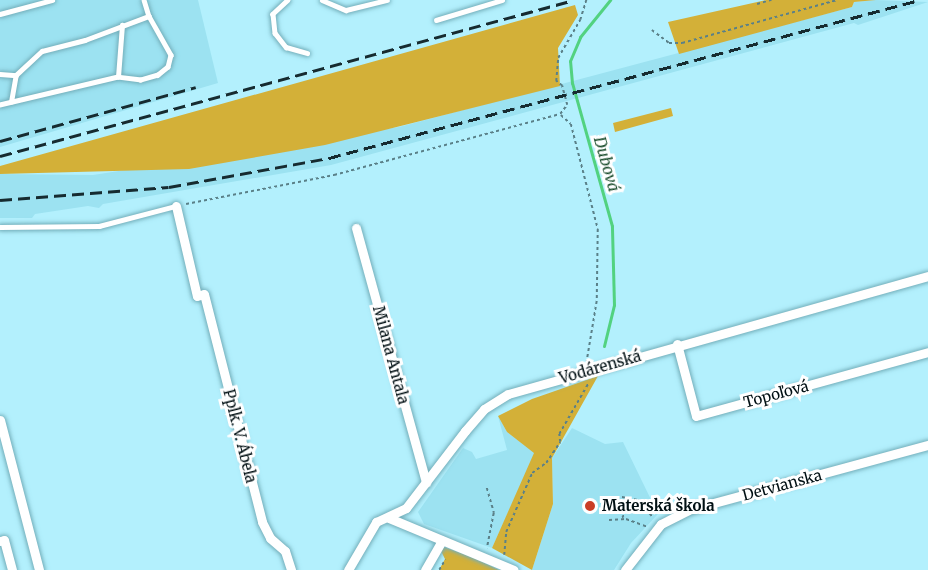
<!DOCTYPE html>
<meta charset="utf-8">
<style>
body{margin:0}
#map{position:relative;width:928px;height:570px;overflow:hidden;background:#b3f0fd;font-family:Merriweather,serif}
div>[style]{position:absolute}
.built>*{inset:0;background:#9ce2f1}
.green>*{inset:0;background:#d3b038}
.stream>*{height:3px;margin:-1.5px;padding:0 1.5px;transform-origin:1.5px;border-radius:1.5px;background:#52d280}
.path>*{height:1.5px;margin-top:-0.75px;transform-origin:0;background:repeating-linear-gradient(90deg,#5a8088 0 3px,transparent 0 6px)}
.roads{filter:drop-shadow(0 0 2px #73aeba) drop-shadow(0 0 2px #73aeba)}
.service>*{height:4.5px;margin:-2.25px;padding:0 2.25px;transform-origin:2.25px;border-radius:2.25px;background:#fff}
.minor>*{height:9px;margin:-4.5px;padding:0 4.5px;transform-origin:4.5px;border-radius:4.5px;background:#fff}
.rail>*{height:3px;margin-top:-1.5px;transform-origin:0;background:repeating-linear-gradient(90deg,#162b30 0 12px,transparent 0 18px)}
.dots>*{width:16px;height:16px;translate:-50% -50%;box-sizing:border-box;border:3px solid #fff;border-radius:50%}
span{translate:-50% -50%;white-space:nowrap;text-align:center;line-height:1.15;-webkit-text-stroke:6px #fff;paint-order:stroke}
.street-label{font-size:15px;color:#000f13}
.poi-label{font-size:15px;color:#000f13;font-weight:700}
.left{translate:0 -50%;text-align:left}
.water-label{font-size:16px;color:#164928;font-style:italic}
</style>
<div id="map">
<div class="built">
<div style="clip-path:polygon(0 0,198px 0,218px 83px,0 147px)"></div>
<div style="clip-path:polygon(876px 0,928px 2px,858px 25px,854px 23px,331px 165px,103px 204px,99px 208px,88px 206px,35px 214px,32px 218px,0 218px,0 174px,93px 175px,399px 127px,852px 7px,854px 2px)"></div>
<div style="clip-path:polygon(498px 416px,507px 432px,535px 453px,492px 548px,424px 524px,418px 512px,463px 448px,472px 452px,476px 459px,507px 450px)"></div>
<div style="clip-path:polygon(572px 428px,605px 444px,623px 442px,658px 514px,631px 543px,614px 570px,532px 570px,553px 504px,552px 458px)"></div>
</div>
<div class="green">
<div style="clip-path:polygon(766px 0,876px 0,854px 2px,852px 7px,679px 54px,668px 22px)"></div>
<div style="clip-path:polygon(575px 5px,578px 15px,558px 48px,560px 86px,325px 145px,189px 169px,0 174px,0 166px)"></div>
<div style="clip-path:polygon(671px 108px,673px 116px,615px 132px,613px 123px)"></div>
<div style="clip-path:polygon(598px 376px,552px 458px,553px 504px,532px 570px,492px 548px,534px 453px,507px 432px,498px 416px,532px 399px)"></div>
<div style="clip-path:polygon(438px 545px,472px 557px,499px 570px,439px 570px,445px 559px)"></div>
</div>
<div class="stream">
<div style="left:604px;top:346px;width:42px;rotate:-76.3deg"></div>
<div style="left:614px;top:305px;width:79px;rotate:-91.5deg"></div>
<div style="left:612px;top:226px;width:148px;rotate:-105.6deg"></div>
<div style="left:572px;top:83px;width:22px;rotate:-95deg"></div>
<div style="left:570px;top:61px;width:26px;rotate:-67deg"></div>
<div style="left:580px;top:37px;width:48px;rotate:-51deg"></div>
</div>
<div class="path">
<div style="left:757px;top:4px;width:15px;rotate:-16deg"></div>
<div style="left:652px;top:30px;width:21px;rotate:37deg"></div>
<div style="left:669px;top:43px;width:13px"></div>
<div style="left:682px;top:43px;width:161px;rotate:-15.5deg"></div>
<div style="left:561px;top:115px;width:13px;rotate:42deg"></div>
<div style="left:571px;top:124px;width:108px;rotate:75.6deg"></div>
<div style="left:598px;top:229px;width:72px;rotate:90.8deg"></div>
<div style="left:597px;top:301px;width:61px;rotate:99.5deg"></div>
<div style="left:186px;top:204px;width:151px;rotate:-11.1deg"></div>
<div style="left:334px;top:175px;width:234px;rotate:-15.1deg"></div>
<div style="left:560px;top:114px;width:11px;rotate:-52deg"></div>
<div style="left:567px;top:105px;width:20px;rotate:-105deg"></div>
<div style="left:562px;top:86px;width:8px;rotate:-140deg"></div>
<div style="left:556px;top:81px;width:23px;rotate:-85deg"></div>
<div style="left:558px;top:58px;width:44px;rotate:-59.9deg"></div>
<div style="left:580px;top:20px;width:21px;rotate:-73deg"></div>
<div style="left:487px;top:488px;width:26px;rotate:74deg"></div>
<div style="left:494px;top:513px;width:36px;rotate:101deg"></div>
<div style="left:622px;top:497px;width:16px;rotate:11deg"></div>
<div style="left:638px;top:500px;width:23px;rotate:49deg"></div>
<div style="left:622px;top:518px;width:22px;rotate:-63deg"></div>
<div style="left:609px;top:520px;width:17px;rotate:-3deg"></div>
<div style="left:626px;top:519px;width:23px;rotate:20deg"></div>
<div style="left:504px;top:555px;width:23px;rotate:-85deg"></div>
<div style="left:506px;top:532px;width:64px;rotate:-66.2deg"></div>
<div style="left:532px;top:473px;width:17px;rotate:-36deg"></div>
<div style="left:546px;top:463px;width:25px;rotate:-56deg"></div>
<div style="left:560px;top:442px;width:8px;rotate:-97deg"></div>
<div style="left:559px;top:434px;width:60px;rotate:-60deg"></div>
<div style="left:439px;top:570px;width:12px;rotate:-59deg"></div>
</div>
<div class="roads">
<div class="service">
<div style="left:144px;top:0;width:17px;rotate:73deg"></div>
<div style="left:288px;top:0;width:21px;rotate:137deg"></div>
<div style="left:273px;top:14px;width:19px;rotate:84deg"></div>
<div style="left:275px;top:33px;width:18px;rotate:52deg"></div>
<div style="left:286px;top:47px;width:22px;rotate:16deg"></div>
<div style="left:322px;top:0;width:26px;rotate:23deg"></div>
<div style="left:346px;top:10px;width:42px;rotate:-13.7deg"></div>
<div style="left:0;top:14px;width:54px;rotate:-15.1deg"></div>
<div style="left:436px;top:20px;width:69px;rotate:-16.9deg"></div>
<div style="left:0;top:74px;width:16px;rotate:4deg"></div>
<div style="left:16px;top:75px;width:35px;rotate:-43deg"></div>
<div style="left:42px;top:51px;width:44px;rotate:-14.3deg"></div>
<div style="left:85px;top:40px;width:68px;rotate:-20.6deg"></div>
<div style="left:149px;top:16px;width:45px;rotate:60.6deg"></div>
<div style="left:171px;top:55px;width:12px;rotate:104deg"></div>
<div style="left:168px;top:67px;width:13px;rotate:141deg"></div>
<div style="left:158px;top:75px;width:18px;rotate:164deg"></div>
<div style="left:141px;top:80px;width:23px;rotate:-173deg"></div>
<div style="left:118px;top:77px;width:121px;rotate:166.7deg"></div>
<div style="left:118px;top:77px;width:52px;rotate:-85.6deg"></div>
<div style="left:11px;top:102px;width:27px;rotate:-80deg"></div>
<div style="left:0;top:227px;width:99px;rotate:-0.6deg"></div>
<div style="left:99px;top:226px;width:80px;rotate:-14.6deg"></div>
</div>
<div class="minor">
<div style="left:176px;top:206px;width:92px;rotate:76.9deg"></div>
<div style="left:197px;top:296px;width:7px;rotate:-16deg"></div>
<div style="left:204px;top:294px;width:235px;rotate:75.7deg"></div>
<div style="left:262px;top:522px;width:18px;rotate:63deg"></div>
<div style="left:270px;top:538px;width:20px;rotate:41deg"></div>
<div style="left:285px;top:551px;width:20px;rotate:72deg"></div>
<div style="left:356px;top:228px;width:264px;rotate:74.6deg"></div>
<div style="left:677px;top:344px;width:74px;rotate:75.2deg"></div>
<div style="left:696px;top:416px;width:241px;rotate:-15.4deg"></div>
<div style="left:0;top:420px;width:155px;rotate:75.4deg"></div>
<div style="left:389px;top:518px;width:135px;rotate:22.6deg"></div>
<div style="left:0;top:541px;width:4px;rotate:-14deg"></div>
<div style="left:4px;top:540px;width:31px;rotate:75deg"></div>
<div style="left:348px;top:570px;width:56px;rotate:-59.7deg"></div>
<div style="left:376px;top:522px;width:33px;rotate:-25deg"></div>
<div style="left:406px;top:508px;width:97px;rotate:-52.5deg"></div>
<div style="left:465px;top:431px;width:29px;rotate:-49deg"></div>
<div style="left:484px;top:409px;width:28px;rotate:-32deg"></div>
<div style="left:508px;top:394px;width:436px;rotate:-15.7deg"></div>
<div style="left:425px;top:570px;width:34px;rotate:-60deg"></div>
<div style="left:625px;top:570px;width:58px;rotate:-52deg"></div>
<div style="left:661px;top:524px;width:30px;rotate:-27deg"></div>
<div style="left:688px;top:510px;width:249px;rotate:-15.2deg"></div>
</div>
</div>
<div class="rail">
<div style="left:0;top:141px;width:203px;rotate:-15.4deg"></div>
<div style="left:0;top:156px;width:591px;rotate:-15.21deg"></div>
<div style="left:0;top:200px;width:169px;rotate:-4.4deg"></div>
<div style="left:169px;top:187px;width:163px;rotate:-10.3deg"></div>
<div style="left:329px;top:158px;width:611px;rotate:-14.99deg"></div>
</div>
<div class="dots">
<div style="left:590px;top:506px;background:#ca3e27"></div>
</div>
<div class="street-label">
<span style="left:391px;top:355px;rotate:75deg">Milana Antala</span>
<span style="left:600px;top:367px;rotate:-16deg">Vodárenská</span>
<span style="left:776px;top:394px;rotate:-15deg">Topoľová</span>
<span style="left:240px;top:436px;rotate:76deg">Pplk. V. Ábela</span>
<span style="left:782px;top:485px;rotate:-15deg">Detvianska</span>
</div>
<div class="poi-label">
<span class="left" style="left:602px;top:506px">Materská škola</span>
</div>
<div class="water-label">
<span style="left:607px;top:164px;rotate:74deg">Dubová</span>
</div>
</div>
